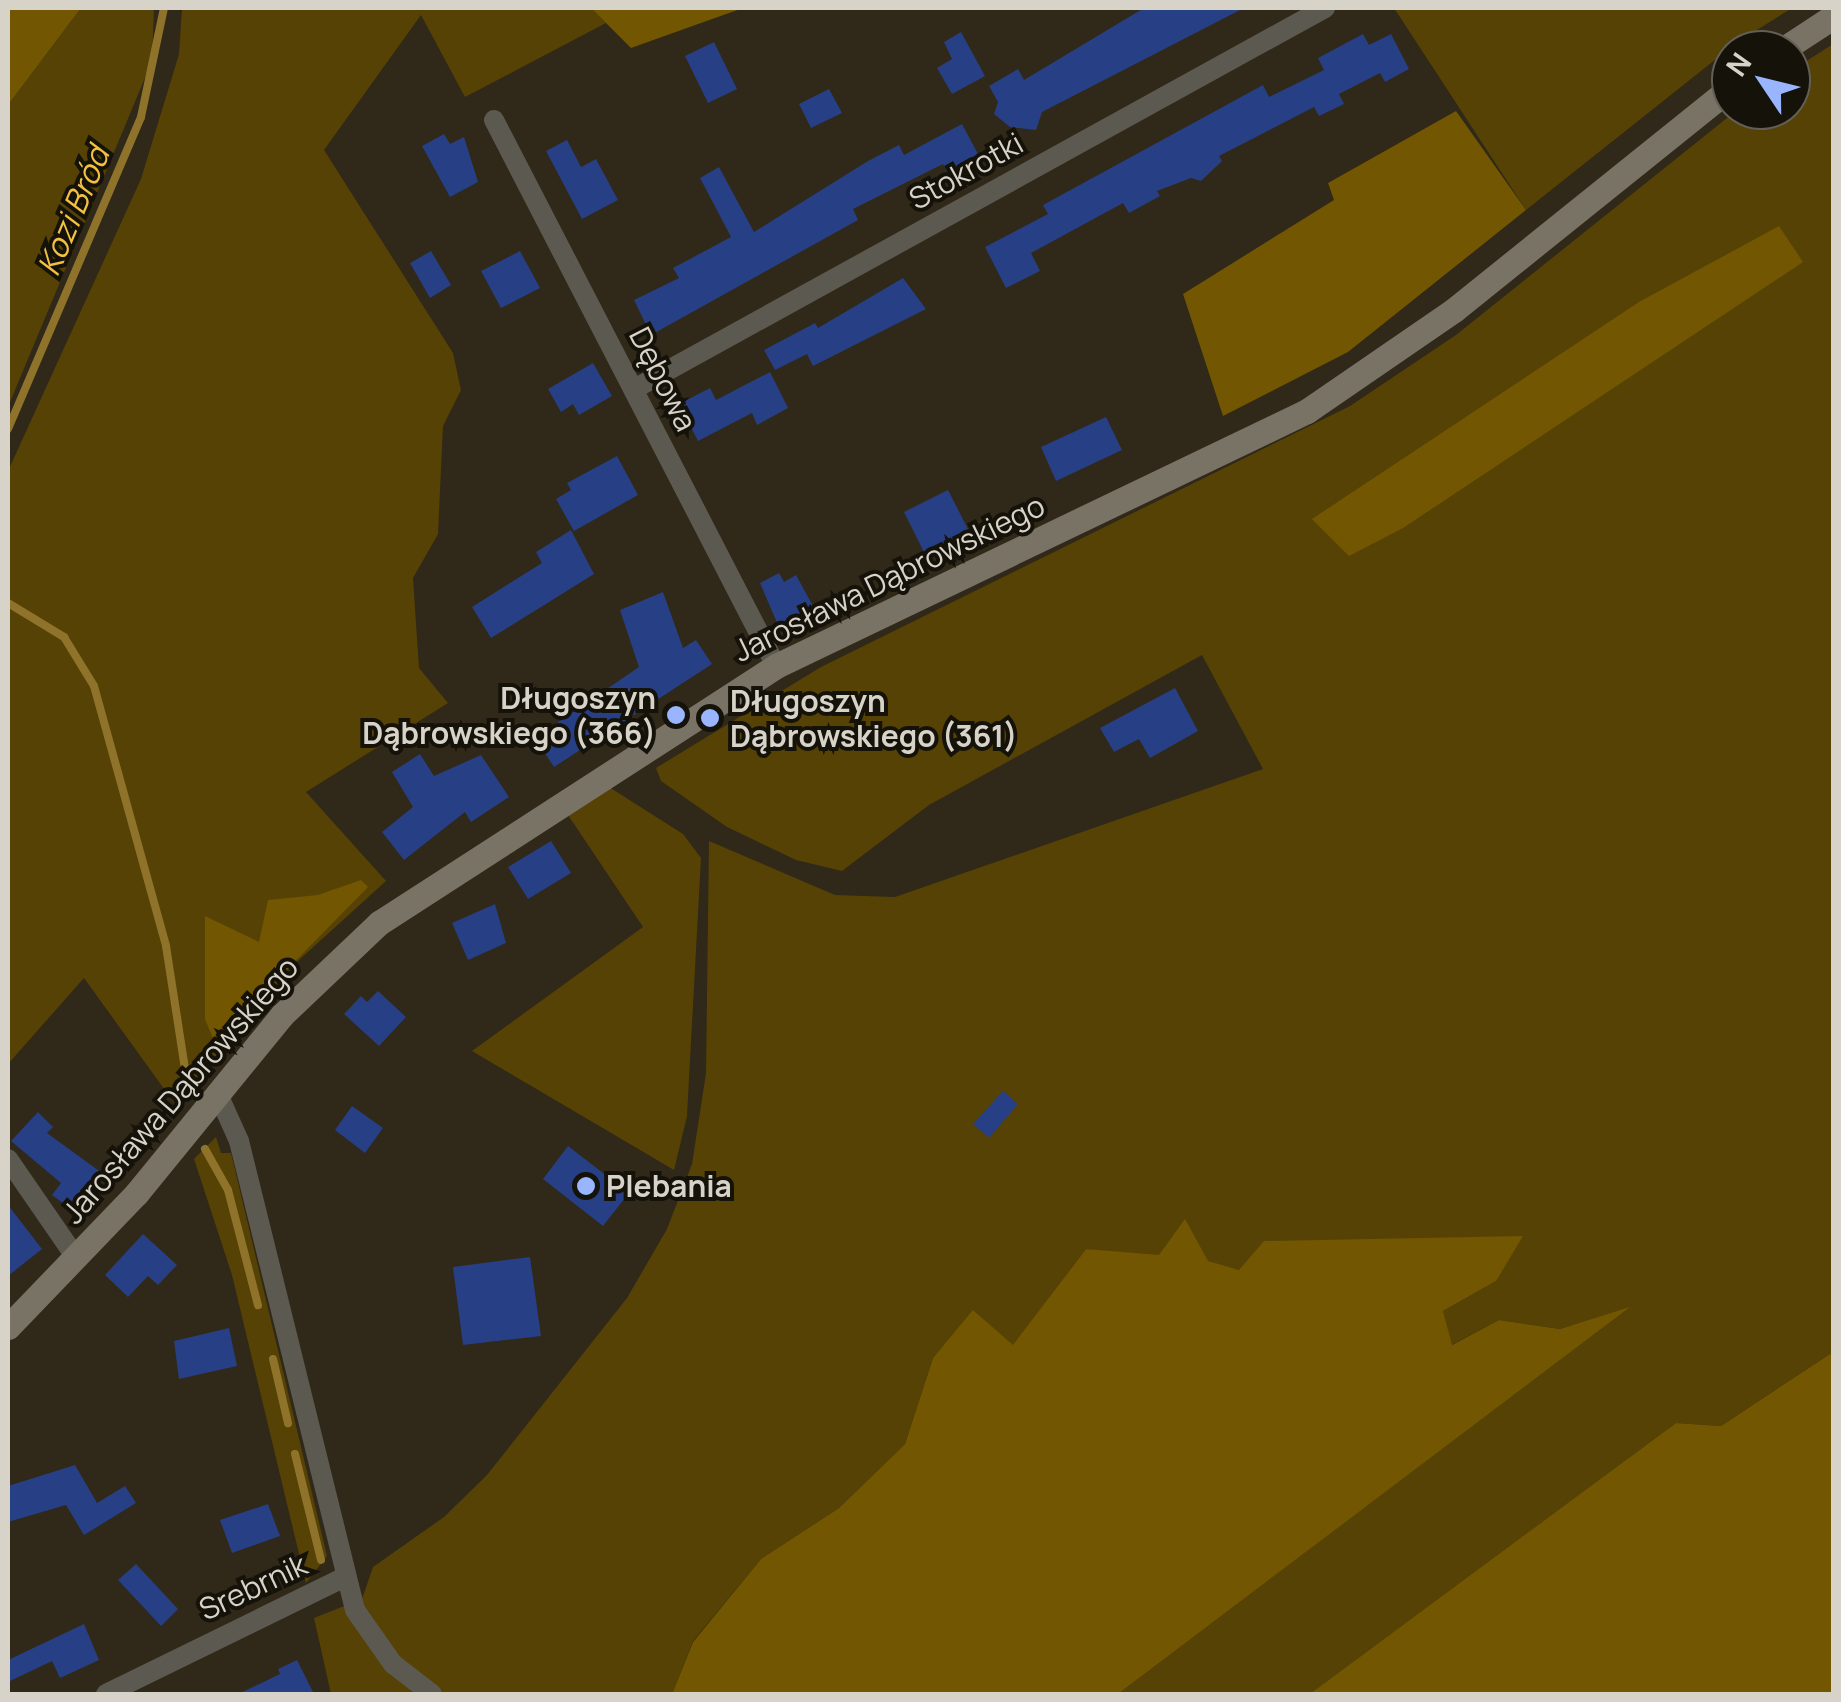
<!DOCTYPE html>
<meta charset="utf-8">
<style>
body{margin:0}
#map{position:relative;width:1841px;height:1702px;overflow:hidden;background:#302818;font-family:Manrope,sans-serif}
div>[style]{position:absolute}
.green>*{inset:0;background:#564204}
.forest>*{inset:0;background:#725601}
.stream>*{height:8px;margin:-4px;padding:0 4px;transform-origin:4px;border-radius:4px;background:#8f732b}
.building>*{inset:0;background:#273f84}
.street>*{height:20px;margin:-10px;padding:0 10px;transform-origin:10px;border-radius:10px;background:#5c5951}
.secondary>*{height:25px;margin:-12.5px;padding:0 12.5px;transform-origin:12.5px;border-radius:12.5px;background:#797366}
.dots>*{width:28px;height:28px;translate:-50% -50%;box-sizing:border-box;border:5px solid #15120a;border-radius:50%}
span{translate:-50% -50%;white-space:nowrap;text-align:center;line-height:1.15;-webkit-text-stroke:8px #15120a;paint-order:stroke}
.street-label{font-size:30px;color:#d8d3c9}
.poi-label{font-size:30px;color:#d8d3c9;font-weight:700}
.right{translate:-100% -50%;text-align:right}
.left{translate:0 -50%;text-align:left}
.water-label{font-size:32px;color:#f2c140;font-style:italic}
.frame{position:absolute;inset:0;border:10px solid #d8d3c9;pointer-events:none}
.north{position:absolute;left:1711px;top:30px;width:100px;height:100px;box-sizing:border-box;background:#15120a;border:2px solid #635f56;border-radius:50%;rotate:305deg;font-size:28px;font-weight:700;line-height:40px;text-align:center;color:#d8d3c9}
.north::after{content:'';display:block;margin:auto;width:35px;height:45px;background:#98b5fd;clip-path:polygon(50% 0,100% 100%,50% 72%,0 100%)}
</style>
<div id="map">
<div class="green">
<div style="clip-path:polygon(81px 8px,154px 8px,152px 61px,8px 407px,8px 105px)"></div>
<div style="clip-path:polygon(182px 8px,591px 8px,606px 23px,465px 97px,421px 15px,324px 150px,453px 353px,461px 390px,443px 426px,438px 534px,413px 578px,419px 668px,448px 703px,306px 792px,386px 881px,288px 970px,175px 1104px,84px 978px,8px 1064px,8px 471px,141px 179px,179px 54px)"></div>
<div style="clip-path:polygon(1394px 8px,1792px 8px,1735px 44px,1526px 210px)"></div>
<div style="clip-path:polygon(1833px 44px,1833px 1352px,1721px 1426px,1676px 1423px,1312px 1694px,1118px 1694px,1626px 1309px,1560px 1329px,1499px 1320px,1451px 1345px,1443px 1311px,1496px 1281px,1324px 1241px,1265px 1241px,1240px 1270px,1086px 1249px,1013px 1346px,974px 1311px,933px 1358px,905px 1444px,839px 1508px,761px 1559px,693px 1641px,672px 1694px,331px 1694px,314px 1618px,362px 1599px,373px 1567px,444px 1517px,487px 1475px,627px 1298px,667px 1229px,692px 1164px,706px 1073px,709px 841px,835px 895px,895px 897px,1263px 769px,1202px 655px,929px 805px,842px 871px,796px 860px,727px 827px,661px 781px,656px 768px,821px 667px,1350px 406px,1456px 335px,1737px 110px,1791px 110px,1791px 71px)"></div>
<div style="clip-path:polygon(609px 787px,683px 834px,701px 858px,687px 1116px,674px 1170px,472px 1051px,643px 927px,568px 815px)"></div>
<div style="clip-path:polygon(216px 1137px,221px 1153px,231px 1153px,327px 1556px,306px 1583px,232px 1275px,194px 1159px)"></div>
</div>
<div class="forest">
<div style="clip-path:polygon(8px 8px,81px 8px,8px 105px)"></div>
<div style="clip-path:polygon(591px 8px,743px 8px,631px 48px)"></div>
<div style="clip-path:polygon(1456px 111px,1526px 210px,1348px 352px,1223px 416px,1183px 294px,1334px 200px,1328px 183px)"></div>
<div style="clip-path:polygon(1779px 226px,1803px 262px,1403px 528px,1349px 556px,1312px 519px,1639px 302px)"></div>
<div style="clip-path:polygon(361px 880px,368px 887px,215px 1043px,205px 1019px,205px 916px,259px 942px,268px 900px,318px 895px)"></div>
<div style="clip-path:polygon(1185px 1219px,1208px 1261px,1239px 1270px,1264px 1241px,1523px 1236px,1496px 1281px,1443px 1311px,1452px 1345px,1499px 1320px,1560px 1329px,1630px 1307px,1118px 1694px,672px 1694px,693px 1642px,761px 1559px,839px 1508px,905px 1444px,933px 1358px,973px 1310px,1013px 1345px,1086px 1249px,1159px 1255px)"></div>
<div style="clip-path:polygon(1833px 1352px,1833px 1694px,1310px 1694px,1676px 1423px,1721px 1426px)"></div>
</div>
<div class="stream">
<div style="left:8px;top:429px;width:339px;rotate:-66.9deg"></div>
<div style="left:141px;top:117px;width:111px;rotate:-78.1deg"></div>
<div style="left:8px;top:603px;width:66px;rotate:31.3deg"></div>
<div style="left:64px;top:637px;width:57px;rotate:58.5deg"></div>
<div style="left:94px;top:686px;width:270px;rotate:74.5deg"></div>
<div style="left:166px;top:946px;width:144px;rotate:81.2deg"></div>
<div style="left:205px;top:1149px;width:47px;rotate:60.7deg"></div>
<div style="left:228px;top:1190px;width:119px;rotate:75.4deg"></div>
<div style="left:273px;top:1359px;width:66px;rotate:76.8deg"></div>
<div style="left:295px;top:1454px;width:109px;rotate:76.2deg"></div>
</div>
<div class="building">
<div style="clip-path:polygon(1144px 8px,1244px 8px,1042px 112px,1036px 130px,1010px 127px,994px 114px,998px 102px,989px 86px,1018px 69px,1024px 80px)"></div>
<div style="clip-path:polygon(961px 32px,985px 76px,952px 94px,937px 68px,952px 59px,944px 42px)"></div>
<div style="clip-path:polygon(1363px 34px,1369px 45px,1391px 34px,1409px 69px,1385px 82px,1380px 73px,1339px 94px,1344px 104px,1319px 116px,1314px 107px,1219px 156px,1222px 161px,1201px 181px,1191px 178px,1157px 191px,1160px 196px,1129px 213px,1123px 203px,1031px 253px,1040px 271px,1006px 288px,985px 247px,1048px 214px,1043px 205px,1263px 85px,1269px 97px,1324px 70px,1318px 58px)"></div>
<div style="clip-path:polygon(714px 42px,737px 89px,708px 103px,685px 56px)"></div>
<div style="clip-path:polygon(829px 89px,842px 113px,811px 128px,799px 104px)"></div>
<div style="clip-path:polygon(962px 124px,978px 154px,947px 172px,943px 164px,853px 209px,858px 220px,651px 335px,634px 300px,679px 278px,673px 268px,731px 237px,700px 178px,719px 167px,754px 232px,868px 161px,899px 145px,904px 155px)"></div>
<div style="clip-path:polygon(444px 134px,450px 144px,464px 137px,478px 182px,450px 197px,422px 146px)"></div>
<div style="clip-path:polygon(567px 140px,581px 167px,596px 159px,618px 200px,582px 219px,546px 151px)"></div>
<div style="clip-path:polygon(431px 251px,451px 285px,430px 298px,410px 263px)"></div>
<div style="clip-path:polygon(520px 251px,540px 288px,501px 308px,481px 271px)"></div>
<div style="clip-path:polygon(903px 278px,926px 309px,813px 366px,807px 354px,775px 370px,764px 350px,815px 323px,818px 328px)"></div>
<div style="clip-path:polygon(593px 363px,612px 396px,579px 415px,573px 404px,561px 412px,548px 389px)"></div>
<div style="clip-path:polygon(770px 372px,788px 408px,757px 425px,752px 413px,698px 441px,679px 404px,710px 388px,716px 400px)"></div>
<div style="clip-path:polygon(1106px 417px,1122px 450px,1056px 481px,1041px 447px)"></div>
<div style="clip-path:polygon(617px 456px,638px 495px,574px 531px,556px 499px,571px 490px,567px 483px)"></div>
<div style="clip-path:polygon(948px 490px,970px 533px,925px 554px,904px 512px)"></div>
<div style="clip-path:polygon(571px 530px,594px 574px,491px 638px,472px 607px,542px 563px,536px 552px)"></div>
<div style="clip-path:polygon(779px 573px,784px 582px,796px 575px,813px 606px,778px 625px,760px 583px)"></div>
<div style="clip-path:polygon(663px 592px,683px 648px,696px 640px,712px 664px,554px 767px,535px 738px,639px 667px,620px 610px)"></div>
<div style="clip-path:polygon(1175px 688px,1198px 731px,1150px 758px,1139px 739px,1114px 752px,1100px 728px)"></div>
<div style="clip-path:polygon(420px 754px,434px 776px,481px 755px,509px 797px,471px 822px,465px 812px,404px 860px,382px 832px,413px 807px,392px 772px)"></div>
<div style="clip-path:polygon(551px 841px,571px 873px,528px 899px,508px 867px)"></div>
<div style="clip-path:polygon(495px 904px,506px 943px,468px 960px,452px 923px)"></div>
<div style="clip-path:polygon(378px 991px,406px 1017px,379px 1046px,344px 1014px,361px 996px,367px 1002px)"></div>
<div style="clip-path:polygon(1003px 1091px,1018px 1104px,989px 1138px,973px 1124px)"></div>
<div style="clip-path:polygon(352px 1106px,383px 1128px,365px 1153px,335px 1130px)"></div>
<div style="clip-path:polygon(38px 1112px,53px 1127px,47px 1133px,102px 1173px,75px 1212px,52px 1195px,61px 1183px,11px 1141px)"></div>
<div style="clip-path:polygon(568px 1146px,629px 1193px,603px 1226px,543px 1179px)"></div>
<div style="clip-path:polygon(8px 1205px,42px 1249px,8px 1276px)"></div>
<div style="clip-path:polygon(143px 1234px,177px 1265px,158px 1285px,148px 1276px,128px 1297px,105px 1275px)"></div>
<div style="clip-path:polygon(530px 1257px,541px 1336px,463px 1345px,453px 1267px)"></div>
<div style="clip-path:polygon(229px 1328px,237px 1366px,179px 1379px,174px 1341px)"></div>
<div style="clip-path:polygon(75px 1465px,97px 1503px,125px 1486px,136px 1503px,84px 1535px,66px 1505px,8px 1522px,8px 1486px)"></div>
<div style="clip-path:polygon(268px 1504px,280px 1536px,232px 1553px,220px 1520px)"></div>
<div style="clip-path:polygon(136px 1564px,178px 1609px,161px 1626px,118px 1580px)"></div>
<div style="clip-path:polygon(84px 1624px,99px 1660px,60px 1678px,52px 1661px,8px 1682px,8px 1660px)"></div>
<div style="clip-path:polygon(297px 1660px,314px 1694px,238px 1694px,280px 1674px,278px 1669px)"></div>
</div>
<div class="street">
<div style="left:494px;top:120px;width:615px;rotate:62.68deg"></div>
<div style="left:636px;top:388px;width:787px;rotate:-28.88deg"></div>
<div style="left:217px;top:1092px;width:54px;rotate:65.8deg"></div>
<div style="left:239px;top:1141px;width:483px;rotate:76.1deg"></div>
<div style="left:355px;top:1610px;width:66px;rotate:54.9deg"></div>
<div style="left:393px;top:1664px;width:49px;rotate:37.6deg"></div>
<div style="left:8px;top:1159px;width:121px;rotate:55.4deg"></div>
<div style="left:106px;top:1694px;width:266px;rotate:-26.1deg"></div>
</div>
<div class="secondary">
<div style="left:1782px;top:50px;width:62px;rotate:-33.2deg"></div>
<div style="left:8px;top:1327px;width:185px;rotate:-46.1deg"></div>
<div style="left:136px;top:1194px;width:231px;rotate:-50.8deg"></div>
<div style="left:282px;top:1015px;width:134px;rotate:-43.5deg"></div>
<div style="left:379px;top:923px;width:473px;rotate:-32.9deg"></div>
<div style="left:776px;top:666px;width:589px;rotate:-25.65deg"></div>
<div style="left:1307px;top:411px;width:178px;rotate:-34.5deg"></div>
<div style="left:1454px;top:310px;width:356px;rotate:-38.8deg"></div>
</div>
<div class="dots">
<div style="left:676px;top:715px;background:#98b5fd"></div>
<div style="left:710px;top:718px;background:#98b5fd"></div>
<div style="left:586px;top:1186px;background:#98b5fd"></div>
</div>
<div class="street-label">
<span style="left:966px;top:171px;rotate:-29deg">Stokrotki</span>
<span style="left:663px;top:379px;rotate:63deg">Dębowa</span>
<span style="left:889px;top:578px;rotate:-26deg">Jarosława Dąbrowskiego</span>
<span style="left:180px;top:1090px;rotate:-49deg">Jarosława Dąbrowskiego</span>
<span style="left:253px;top:1587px;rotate:-25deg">Srebrnik</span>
</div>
<div class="poi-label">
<span class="right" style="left:656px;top:715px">Długoszyn<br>Dąbrowskiego (366)</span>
<span class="left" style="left:730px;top:718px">Długoszyn<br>Dąbrowskiego (361)</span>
<span class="left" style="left:606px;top:1186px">Plebania</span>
</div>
<div class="water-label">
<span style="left:73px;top:211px;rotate:-67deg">Kozi Bród</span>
</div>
<div class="frame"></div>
<div class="north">N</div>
</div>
